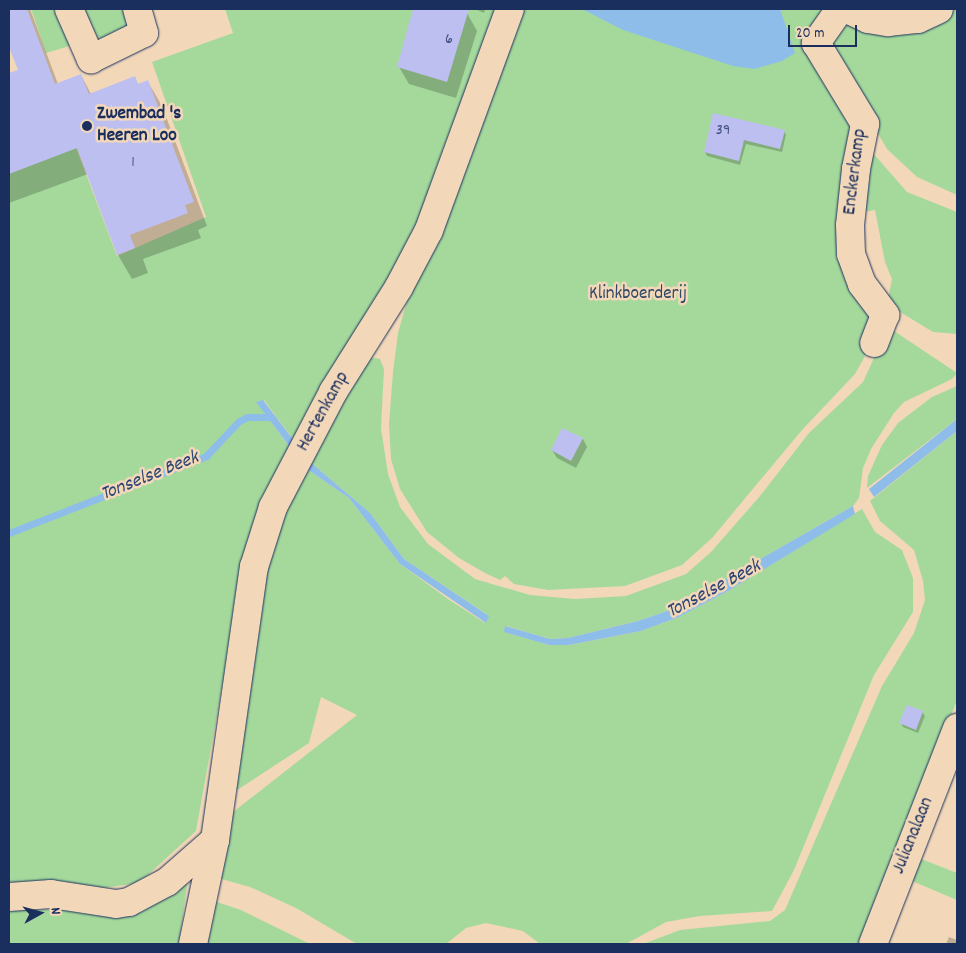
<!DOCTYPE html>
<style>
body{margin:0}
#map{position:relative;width:966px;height:953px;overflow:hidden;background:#f2d8b9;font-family:Dekko,sans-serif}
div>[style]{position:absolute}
.green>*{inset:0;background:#a5d99c}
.water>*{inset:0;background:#8ebde9}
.shadow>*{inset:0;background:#0003}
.stream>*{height:7px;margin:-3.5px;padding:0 3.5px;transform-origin:3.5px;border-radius:3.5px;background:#8ebde9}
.building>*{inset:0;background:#bebff1}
.roads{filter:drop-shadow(0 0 1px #1b2f5e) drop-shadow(0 0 1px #1b2f5e)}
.minor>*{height:28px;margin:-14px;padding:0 14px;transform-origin:14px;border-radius:14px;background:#f2d8b9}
.tertiary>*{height:28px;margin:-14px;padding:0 14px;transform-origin:14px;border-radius:14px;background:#f2d8b9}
.dots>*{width:14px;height:14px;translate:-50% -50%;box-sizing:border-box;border:2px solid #f2d8b9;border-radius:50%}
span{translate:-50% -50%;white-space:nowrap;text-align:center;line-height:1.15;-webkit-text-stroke:5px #f2d8b9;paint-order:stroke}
.number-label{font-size:16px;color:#445383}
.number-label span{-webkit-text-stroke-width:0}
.poi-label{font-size:19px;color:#1b2f5e;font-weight:700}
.left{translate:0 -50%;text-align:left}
.street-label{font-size:19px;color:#1b2f5e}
.park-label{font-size:19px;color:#304867}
.water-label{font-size:20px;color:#2c4473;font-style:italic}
.frame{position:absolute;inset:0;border:10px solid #1b2f5e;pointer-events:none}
.north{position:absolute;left:15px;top:888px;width:50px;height:50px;-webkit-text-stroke:4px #f2d8b9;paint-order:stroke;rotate:83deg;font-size:14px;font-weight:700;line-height:20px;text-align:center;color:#1b2f5e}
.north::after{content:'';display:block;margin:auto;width:18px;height:22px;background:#1b2f5e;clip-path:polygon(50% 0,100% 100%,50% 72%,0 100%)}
.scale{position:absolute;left:788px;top:25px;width:69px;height:22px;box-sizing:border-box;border:2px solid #1b2f5e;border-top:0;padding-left:6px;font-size:15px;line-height:18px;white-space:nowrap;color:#1b2f5e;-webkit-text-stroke:4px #f2d8b9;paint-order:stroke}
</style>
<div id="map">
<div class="green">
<div style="clip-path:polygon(31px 9px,60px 9px,73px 45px,46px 53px)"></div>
<div style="clip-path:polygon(84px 9px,131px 9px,130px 26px,105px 39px,97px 37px)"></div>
<div style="clip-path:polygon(225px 9px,504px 9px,418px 242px,298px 446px,264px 400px,264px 413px,295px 454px,245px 560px,196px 831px,139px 883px,103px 888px,9px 887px,9px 171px,75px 145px,117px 256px,206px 217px,152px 62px,233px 33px)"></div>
<div style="clip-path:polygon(521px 9px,828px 9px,820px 27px,858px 129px,843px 220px,879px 319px,864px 358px,855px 374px,802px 430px,712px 538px,682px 565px,625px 586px,548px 590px,514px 584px,505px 576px,500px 580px,485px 573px,459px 558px,427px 532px,400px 489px,391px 459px,389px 424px,393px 372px,398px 333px,411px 287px)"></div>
<div style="clip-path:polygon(955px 9px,957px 9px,957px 195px,917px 177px,887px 149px,826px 45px,843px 17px,930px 27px)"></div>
<div style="clip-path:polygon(865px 144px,907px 192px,957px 212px,957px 334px,933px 332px,887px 304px,892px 279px,885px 262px,875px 210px,857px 213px)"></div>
<div style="clip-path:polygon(888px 327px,957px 373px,952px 379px,904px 402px,894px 413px,871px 449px,863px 468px,859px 498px,853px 506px,673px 609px,638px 621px,568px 638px,550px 639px,506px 626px,505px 632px,549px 645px,569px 645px,641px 631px,679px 617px,730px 590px,862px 509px,875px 532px,902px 550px,913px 578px,913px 612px,874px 675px,794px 870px,772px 911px,700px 916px,666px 922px,626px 944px,540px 944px,523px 931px,486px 923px,466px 928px,446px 944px,357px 944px,296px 908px,250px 887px,218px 878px,228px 816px,357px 715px,321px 697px,309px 743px,231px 794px,267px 569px,275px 534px,304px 467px,349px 498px,400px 564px,448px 599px,485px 623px,487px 620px,488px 615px,404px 559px,370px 513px,309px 461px,362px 356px,380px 359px,384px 369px,381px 428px,388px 474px,400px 507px,428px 544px,475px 579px,530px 595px,575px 599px,626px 596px,686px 574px,711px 552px,760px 496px,809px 433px,863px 382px)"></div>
<div style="clip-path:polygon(957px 386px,957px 419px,867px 488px,868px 476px,882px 445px,898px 423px,932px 397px)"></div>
<div style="clip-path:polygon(957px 431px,957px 700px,862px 944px,643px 944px,680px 930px,770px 921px,785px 910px,882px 686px,914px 633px,925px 600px,923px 581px,914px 550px,880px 521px,870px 501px)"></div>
<div style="clip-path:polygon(921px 859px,957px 873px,957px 900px,912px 881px)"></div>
<div style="clip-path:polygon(188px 878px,179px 944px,9px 944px,9px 909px,116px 911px)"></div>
<div style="clip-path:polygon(214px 901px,241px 910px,310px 944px,203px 944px)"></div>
</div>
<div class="water">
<div style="clip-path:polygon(582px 9px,780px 9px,795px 53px,782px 61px,754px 69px,733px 66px,623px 30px)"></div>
<div style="clip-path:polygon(263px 400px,298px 446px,295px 454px,256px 402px)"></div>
<div style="clip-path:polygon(957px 419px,957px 431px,874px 497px,869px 489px)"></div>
<div style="clip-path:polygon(309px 461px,370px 513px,404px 559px,489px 616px,486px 623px,400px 564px,349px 498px,304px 467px)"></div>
<div style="clip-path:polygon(853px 506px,855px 514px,730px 590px,679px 617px,641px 631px,569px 645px,549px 645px,504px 632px,505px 626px,550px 639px,568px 638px,638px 621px,673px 609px)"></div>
</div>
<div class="shadow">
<div style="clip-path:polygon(9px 9px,30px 9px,58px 84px,81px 75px,91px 94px,134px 78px,139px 85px,148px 82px,162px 106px,207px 226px,198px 230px,201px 238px,143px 259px,148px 273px,132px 279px,118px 255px,88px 174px,9px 203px,9px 75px,19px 71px,9px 44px)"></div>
<div style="clip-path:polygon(415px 9px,467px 13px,477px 31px,456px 98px,409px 84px,399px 67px)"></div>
<div style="clip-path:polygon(475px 9px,485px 9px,484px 13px)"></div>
<div style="clip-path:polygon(714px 114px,784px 131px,786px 135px,782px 152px,746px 144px,740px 165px,707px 156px,705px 152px)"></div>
<div style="clip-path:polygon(583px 439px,587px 447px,576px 468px,557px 458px,552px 450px)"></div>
<div style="clip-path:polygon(922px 712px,925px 716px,918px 733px,903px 727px,901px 723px)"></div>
<div style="clip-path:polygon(949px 937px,957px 940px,957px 944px,946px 944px)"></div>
</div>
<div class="stream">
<div style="left:9px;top:533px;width:212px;rotate:-21.3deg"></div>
<div style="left:206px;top:456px;width:47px;rotate:-46.7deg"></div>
<div style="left:238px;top:422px;width:10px;rotate:-29deg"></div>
<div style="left:247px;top:417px;width:24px"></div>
<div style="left:271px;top:417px;width:4px;rotate:45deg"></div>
</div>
<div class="building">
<div style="clip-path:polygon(9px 9px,27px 9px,55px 84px,81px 74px,89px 94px,135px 76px,138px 84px,148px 80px,194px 202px,185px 205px,188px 213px,130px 235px,135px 248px,117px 255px,77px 148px,9px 174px,9px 73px,18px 70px,9px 47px)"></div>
<div style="clip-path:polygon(413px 9px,469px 9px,447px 82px,397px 67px)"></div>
<div style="clip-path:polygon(713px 113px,785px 130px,780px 149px,744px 140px,739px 161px,704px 152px)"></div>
<div style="clip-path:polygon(562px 428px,583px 438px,571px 461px,551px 450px)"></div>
<div style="clip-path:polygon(907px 705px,923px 711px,916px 730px,899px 723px)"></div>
</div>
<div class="roads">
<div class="minor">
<div style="left:69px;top:9px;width:55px;rotate:66.3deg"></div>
<div style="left:91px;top:59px;width:59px;rotate:-26.1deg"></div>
<div style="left:144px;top:33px;width:25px;rotate:-106deg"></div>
<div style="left:840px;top:9px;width:42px;rotate:125.2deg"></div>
<div style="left:816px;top:43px;width:95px;rotate:58.8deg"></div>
<div style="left:865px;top:124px;width:46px;rotate:101.3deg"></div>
<div style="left:856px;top:169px;width:56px;rotate:96.1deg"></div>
<div style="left:850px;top:225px;width:29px;rotate:88deg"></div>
<div style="left:851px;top:254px;width:32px;rotate:70deg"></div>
<div style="left:862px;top:284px;width:39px;rotate:53deg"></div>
<div style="left:885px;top:315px;width:30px;rotate:111deg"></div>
<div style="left:847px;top:9px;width:23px;rotate:25deg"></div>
<div style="left:868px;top:19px;width:20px;rotate:9deg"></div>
<div style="left:888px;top:22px;width:30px;rotate:-6deg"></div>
<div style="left:918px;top:19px;width:23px;rotate:-25deg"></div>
<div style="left:9px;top:897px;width:42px;rotate:-4.1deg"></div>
<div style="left:51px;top:894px;width:66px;rotate:8.7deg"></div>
<div style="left:116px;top:904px;width:13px;rotate:-9deg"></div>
<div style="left:129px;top:902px;width:43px;rotate:-27.8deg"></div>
<div style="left:167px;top:882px;width:64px;rotate:-41.2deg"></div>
<div style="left:193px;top:944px;width:106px;rotate:-78.1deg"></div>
<div style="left:215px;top:840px;width:276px;rotate:-81.9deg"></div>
<div style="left:254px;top:567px;width:63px;rotate:-72.4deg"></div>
<div style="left:273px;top:507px;width:130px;rotate:-62.4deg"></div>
<div style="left:333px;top:392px;width:124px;rotate:-57.8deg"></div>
<div style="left:399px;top:287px;width:64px;rotate:-62.2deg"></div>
<div style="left:429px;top:230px;width:235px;rotate:-69.9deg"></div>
</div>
<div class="tertiary">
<div style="left:873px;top:944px;width:232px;rotate:-68.7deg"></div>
</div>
</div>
<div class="dots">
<div style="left:87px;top:126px;background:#1b2f5e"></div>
</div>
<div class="number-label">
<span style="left:449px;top:40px">6</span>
<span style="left:723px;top:131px">39</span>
<span style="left:133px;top:163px">1</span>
</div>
<div class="poi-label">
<span class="left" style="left:97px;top:126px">Zwembad 's<br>Heeren Loo</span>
</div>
<div class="street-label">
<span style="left:856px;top:172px;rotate:-83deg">Enckerkamp</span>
<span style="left:324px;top:412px;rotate:-61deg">Hertenkamp</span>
<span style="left:914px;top:836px;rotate:-68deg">Julianalaan</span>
</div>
<div class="park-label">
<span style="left:638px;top:295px">Klinkboerderij</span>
</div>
<div class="water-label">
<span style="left:150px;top:477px;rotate:-22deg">Tonselse Beek</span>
<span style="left:714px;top:590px;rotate:-28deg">Tonselse Beek</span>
</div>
<div class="frame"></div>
<div class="north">N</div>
<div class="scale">20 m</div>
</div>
